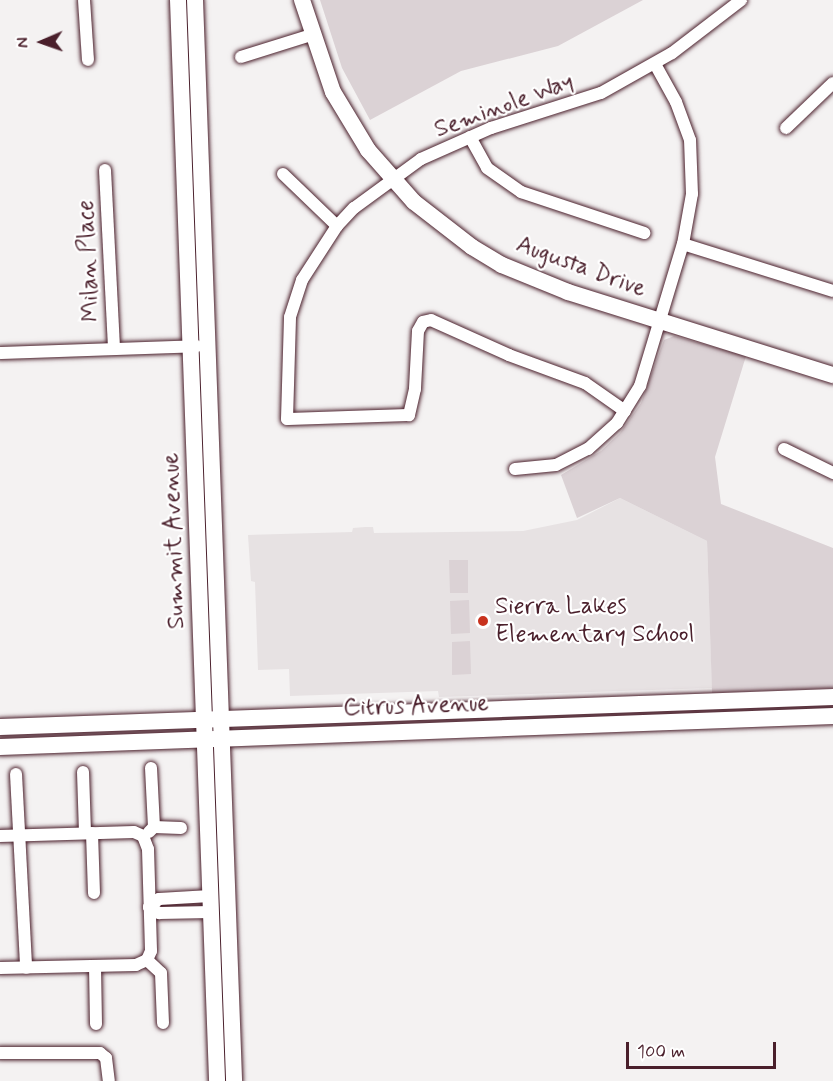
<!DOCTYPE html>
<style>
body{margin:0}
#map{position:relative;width:833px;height:1081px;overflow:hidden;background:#f4f2f2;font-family:Mynerve,sans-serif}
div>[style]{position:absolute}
.built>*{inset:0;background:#e7e2e3}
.green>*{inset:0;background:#dbd2d5}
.roads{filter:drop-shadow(0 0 2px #4a1f2b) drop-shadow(0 0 2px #4a1f2b)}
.street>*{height:12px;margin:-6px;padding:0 6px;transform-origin:6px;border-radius:6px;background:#fff}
.secondary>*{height:16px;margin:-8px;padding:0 8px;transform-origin:8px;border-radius:8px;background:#fff}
.dots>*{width:16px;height:16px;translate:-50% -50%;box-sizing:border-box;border:3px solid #fff;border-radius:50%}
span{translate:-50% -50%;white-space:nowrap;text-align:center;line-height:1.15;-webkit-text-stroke:4.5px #fff;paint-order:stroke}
.street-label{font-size:24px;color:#4a1f2b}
.poi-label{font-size:24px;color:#4a1f2b}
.left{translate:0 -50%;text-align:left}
.north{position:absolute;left:12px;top:12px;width:60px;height:60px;-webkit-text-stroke:4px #fff;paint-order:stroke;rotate:268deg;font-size:16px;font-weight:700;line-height:24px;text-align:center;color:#4a1f2b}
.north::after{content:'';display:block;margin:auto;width:21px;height:27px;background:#4a1f2b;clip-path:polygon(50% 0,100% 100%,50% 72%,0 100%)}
.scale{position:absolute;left:626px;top:1042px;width:150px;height:27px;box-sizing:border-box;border:3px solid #4a1f2b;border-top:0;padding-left:8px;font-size:18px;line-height:21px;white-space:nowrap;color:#4a1f2b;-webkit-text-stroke:4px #fff;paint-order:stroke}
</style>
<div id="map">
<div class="built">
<div style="clip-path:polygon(620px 498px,707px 541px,712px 688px,439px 697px,438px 691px,290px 696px,289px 669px,258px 670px,255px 582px,251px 581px,248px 535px,352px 532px,353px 528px,365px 527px,373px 527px,374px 533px,523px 531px,577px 520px)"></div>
</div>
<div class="green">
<div style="clip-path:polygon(320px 0,643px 0,558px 46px,461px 71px,370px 120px,342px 68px)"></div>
<div style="clip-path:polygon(674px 336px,746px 356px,715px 457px,721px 504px,833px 548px,833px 688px,712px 693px,707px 541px,620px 498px,577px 518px,561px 475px,601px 451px,620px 433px,641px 403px,664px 340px)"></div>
<div style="clip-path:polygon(449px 560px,468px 560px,468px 593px,450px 593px)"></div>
<div style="clip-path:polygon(469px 600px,470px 633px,451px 634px,450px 601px)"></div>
<div style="clip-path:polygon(470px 641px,471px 674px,452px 675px,452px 642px)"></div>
</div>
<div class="roads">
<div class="street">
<div style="left:84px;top:0;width:60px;rotate:86.2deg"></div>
<div style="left:241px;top:57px;width:73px;rotate:-17.4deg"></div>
<div style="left:786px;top:128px;width:65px;rotate:-43.8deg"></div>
<div style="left:470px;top:137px;width:35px;rotate:61deg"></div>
<div style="left:487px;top:168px;width:42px;rotate:35.2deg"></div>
<div style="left:521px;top:192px;width:130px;rotate:18.4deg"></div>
<div style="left:105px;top:170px;width:179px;rotate:87.1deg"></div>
<div style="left:283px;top:174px;width:75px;rotate:43.9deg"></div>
<div style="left:683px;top:244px;width:157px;rotate:17.4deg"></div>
<div style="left:0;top:353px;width:197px;rotate:-2deg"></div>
<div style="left:625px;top:411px;width:49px;rotate:-145deg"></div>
<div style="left:585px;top:383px;width:81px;rotate:-159.8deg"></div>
<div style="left:509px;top:355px;width:85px;rotate:-155.8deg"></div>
<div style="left:431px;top:320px;width:8px;rotate:166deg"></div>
<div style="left:423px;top:322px;width:10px;rotate:119deg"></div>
<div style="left:418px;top:331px;width:58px;rotate:93deg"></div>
<div style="left:415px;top:389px;width:27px;rotate:103deg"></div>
<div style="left:409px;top:415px;width:122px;rotate:178.1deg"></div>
<div style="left:287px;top:419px;width:102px;rotate:-88.3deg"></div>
<div style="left:290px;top:317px;width:39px;rotate:-72deg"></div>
<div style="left:302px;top:280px;width:64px;rotate:-57.1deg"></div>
<div style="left:337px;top:226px;width:25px;rotate:-47deg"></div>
<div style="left:354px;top:208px;width:83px;rotate:-36.2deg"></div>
<div style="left:421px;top:159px;width:77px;rotate:-23.9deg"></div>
<div style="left:491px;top:128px;width:115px;rotate:-17.7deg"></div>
<div style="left:601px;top:93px;width:81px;rotate:-29.4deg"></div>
<div style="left:672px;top:53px;width:87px;rotate:-37.5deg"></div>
<div style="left:784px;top:449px;width:55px;rotate:26.1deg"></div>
<div style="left:515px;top:469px;width:41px;rotate:-5.6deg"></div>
<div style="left:556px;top:465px;width:36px;rotate:-27deg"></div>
<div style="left:588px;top:449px;width:39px;rotate:-42deg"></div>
<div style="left:617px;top:423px;width:44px;rotate:-58.1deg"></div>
<div style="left:640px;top:386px;width:148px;rotate:-73.2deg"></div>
<div style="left:683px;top:244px;width:51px;rotate:-79.8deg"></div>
<div style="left:692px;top:194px;width:54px;rotate:-92.1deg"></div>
<div style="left:690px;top:140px;width:40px;rotate:-110.2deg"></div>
<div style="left:676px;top:102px;width:43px;rotate:-118.9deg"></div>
<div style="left:151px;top:768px;width:59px;rotate:87.1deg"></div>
<div style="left:83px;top:772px;width:61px;rotate:88.1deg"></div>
<div style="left:16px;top:774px;width:194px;rotate:87deg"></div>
<div style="left:149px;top:832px;width:7px;rotate:-45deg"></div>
<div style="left:154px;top:827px;width:27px;rotate:2deg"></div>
<div style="left:92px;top:833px;width:60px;rotate:88.1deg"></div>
<div style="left:0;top:836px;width:134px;rotate:-1.7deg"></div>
<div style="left:134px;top:832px;width:10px;rotate:24deg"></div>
<div style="left:143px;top:836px;width:14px;rotate:69deg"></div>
<div style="left:148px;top:849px;width:102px;rotate:88.3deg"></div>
<div style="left:151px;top:951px;width:10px;rotate:114deg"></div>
<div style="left:147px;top:960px;width:12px;rotate:156deg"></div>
<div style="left:136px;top:965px;width:136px;rotate:178.7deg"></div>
<div style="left:210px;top:896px;width:51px;rotate:176.6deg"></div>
<div style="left:159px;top:899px;width:13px;rotate:141deg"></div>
<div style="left:149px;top:907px;width:12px;rotate:31deg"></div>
<div style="left:159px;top:913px;width:52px;rotate:-1.1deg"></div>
<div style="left:147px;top:960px;width:19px;rotate:43deg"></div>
<div style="left:161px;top:973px;width:50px;rotate:87.7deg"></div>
<div style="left:95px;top:966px;width:58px;rotate:89deg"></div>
<div style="left:0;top:1053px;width:100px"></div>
<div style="left:100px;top:1053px;width:8px;rotate:40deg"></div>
<div style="left:106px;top:1058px;width:23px;rotate:83deg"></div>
</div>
<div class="secondary">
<div style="left:178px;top:0;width:1082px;rotate:87.93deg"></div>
<div style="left:195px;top:0;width:1082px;rotate:87.93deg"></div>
<div style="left:302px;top:0;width:97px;rotate:71.4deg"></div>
<div style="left:333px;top:92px;width:68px;rotate:58.9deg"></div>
<div style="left:368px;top:150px;width:69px;rotate:48.5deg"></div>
<div style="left:414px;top:202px;width:73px;rotate:37.8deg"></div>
<div style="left:472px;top:247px;width:35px;rotate:31deg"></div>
<div style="left:502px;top:265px;width:71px;rotate:22.2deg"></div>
<div style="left:568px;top:292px;width:278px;rotate:17.4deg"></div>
<div style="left:0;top:727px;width:834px;rotate:-2.06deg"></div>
<div style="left:0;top:747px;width:834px;rotate:-2.13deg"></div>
</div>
</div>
<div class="dots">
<div style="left:483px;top:621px;background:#c8321e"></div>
</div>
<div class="street-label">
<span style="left:504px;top:106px;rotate:-20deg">Seminole Way</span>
<span style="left:89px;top:261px;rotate:-93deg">Milan Place</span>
<span style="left:581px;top:267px;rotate:20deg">Augusta Drive</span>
<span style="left:174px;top:541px;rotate:-92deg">Summit Avenue</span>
<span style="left:416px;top:706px;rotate:-2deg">Citrus Avenue</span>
</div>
<div class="poi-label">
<span class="left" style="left:495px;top:621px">Sierra Lakes<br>Elementary School</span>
</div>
<div class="north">N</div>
<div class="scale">100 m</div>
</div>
